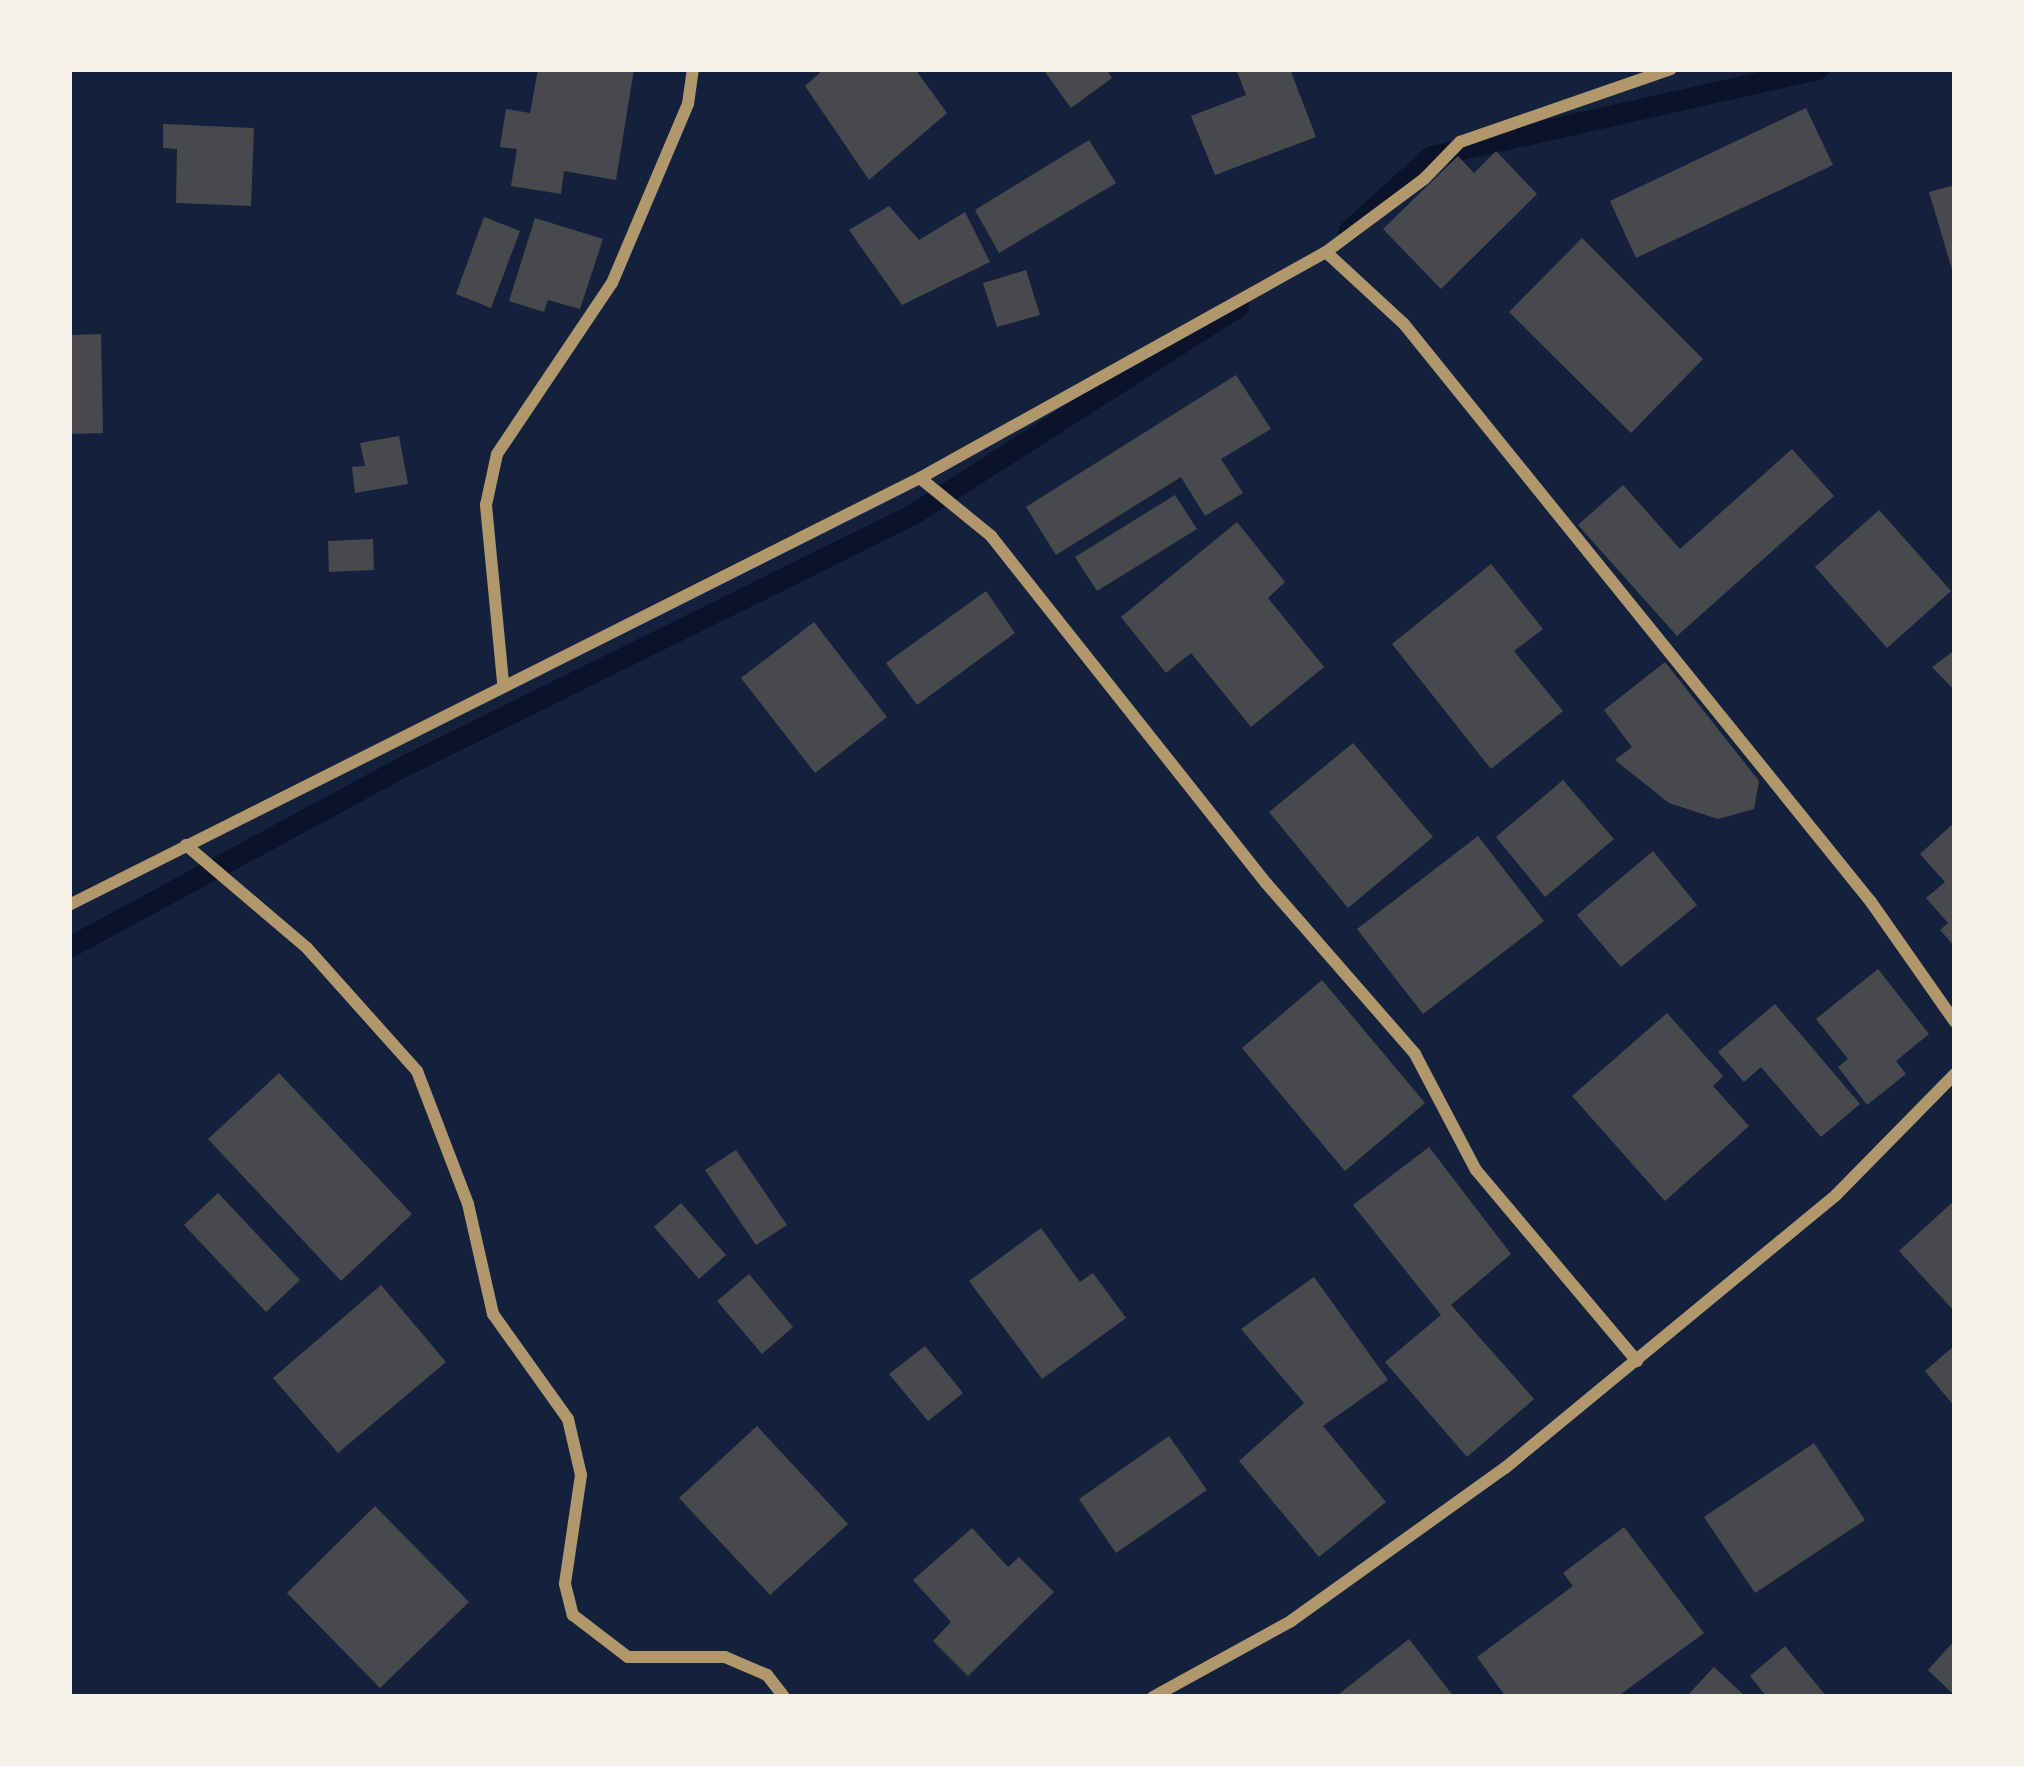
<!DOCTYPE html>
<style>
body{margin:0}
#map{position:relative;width:2024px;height:1766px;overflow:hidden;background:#14213d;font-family:"Fira Sans Condensed",sans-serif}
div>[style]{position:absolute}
.stream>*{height:21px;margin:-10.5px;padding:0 10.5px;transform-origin:10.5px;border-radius:10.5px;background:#0b132b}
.building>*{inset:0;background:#48494c}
.minor>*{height:12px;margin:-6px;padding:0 6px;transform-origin:6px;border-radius:6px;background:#b1986c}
span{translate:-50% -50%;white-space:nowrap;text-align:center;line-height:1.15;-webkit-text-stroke:9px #f6f1e7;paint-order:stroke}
.frame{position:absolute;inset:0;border:72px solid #f6f1e7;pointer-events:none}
</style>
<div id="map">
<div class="stream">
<div style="left:1348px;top:231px;width:112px;rotate:-42.1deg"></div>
<div style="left:1431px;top:156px;width:397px;rotate:-12.7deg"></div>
<div style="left:69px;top:947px;width:385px;rotate:-28.4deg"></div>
<div style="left:408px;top:764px;width:563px;rotate:-26.34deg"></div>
<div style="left:913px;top:514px;width:386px;rotate:-32.6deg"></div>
</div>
<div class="building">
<div style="clip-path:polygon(538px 69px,634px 69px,616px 180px,564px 171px,561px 194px,511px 186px,517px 149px,500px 147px,506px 109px,530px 113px)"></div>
<div style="clip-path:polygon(824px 69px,915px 69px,947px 113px,869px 180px,805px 86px)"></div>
<div style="clip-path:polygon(1043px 69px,1106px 69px,1112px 78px,1071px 108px)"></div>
<div style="clip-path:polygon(1236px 69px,1290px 69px,1316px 137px,1215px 175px,1191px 116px,1246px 95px)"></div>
<div style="clip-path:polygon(1806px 108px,1833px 165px,1636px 258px,1610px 201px)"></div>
<div style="clip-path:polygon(163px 124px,254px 128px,251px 206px,176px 203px,177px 149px,163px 148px)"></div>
<div style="clip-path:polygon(1089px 140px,1116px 183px,999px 253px,975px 210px)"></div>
<div style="clip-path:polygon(1496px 151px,1537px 194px,1441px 289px,1383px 229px,1458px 156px,1474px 173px)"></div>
<div style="clip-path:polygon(1955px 185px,1955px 276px,1954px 276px,1929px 192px)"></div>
<div style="clip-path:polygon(889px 206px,919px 240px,965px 212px,990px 262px,902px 305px,849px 230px)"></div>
<div style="clip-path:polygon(484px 217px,520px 231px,491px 308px,456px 294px)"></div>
<div style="clip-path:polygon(535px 218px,603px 239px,580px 309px,548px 300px,544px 312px,509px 301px)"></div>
<div style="clip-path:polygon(1582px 238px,1703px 359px,1631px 433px,1509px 312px)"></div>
<div style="clip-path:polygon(1026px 270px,1040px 315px,997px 327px,983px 283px)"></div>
<div style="clip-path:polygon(101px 334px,103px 433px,69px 434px,69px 335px)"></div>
<div style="clip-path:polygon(1236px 375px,1271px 429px,1221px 459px,1243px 493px,1205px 516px,1181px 477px,1056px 555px,1026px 507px)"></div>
<div style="clip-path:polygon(399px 436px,408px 484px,355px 493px,352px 467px,365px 466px,360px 443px)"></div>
<div style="clip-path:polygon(1792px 449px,1834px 496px,1677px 636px,1578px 525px,1623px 485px,1680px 549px)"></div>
<div style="clip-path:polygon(1175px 495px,1197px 529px,1097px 591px,1075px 557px)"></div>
<div style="clip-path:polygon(1879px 510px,1951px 591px,1887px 648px,1815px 567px)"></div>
<div style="clip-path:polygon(1237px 522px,1285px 582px,1268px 598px,1324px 667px,1251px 727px,1191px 653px,1166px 673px,1121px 617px)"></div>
<div style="clip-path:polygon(373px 539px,374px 570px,329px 572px,328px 541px)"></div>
<div style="clip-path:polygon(1491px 564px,1543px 629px,1514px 651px,1563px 711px,1491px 769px,1392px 644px)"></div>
<div style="clip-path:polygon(986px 591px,1015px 633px,917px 705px,886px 663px)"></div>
<div style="clip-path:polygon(814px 622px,887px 717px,815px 773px,741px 678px)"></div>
<div style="clip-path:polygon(1955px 650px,1955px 691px,1932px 667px)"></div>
<div style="clip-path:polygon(1665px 662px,1759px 781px,1754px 809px,1718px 819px,1669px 803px,1615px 760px,1632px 747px,1604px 710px)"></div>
<div style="clip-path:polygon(1353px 743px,1433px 837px,1348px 908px,1269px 812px)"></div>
<div style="clip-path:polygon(1563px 780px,1614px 839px,1545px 897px,1496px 837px)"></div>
<div style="clip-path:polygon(1955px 822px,1955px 947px,1940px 930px,1948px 923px,1926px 898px,1945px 882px,1920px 854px)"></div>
<div style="clip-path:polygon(1478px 836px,1544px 921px,1423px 1014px,1357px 929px)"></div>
<div style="clip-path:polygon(1653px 851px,1697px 905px,1621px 967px,1577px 915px)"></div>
<div style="clip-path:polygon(1878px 969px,1929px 1034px,1896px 1061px,1906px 1074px,1867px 1105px,1838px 1067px,1848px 1059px,1816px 1019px)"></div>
<div style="clip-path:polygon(1322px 980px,1425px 1103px,1345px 1171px,1242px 1048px)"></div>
<div style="clip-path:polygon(1775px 1004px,1860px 1104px,1821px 1137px,1761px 1067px,1744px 1082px,1718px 1052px)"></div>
<div style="clip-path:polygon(1667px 1013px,1723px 1076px,1713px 1086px,1749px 1126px,1665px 1201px,1572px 1096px)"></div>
<div style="clip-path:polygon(279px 1073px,412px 1214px,341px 1281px,208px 1139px)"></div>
<div style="clip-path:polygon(1429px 1147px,1511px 1254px,1451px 1305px,1534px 1399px,1467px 1457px,1385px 1362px,1441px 1315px,1353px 1205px)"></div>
<div style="clip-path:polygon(736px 1150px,787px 1225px,756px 1245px,705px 1170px)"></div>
<div style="clip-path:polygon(218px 1193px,300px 1280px,266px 1312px,184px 1225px)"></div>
<div style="clip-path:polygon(1955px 1200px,1955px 1312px,1899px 1251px)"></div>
<div style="clip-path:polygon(681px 1203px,726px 1255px,699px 1279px,654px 1227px)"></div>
<div style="clip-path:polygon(1041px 1228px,1080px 1282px,1093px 1273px,1126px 1318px,1042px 1379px,969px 1281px)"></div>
<div style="clip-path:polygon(749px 1274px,793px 1327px,762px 1354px,717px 1301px)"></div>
<div style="clip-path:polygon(1314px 1277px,1388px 1380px,1323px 1426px,1386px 1502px,1319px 1557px,1239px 1461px,1304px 1403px,1241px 1329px)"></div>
<div style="clip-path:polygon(381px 1285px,446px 1362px,338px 1453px,273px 1378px)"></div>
<div style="clip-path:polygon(1955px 1345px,1955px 1407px,1925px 1371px)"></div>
<div style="clip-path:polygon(925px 1346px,963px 1393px,928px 1421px,889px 1374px)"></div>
<div style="clip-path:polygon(757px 1426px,848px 1524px,770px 1595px,679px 1498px)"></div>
<div style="clip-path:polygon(1169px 1436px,1207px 1490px,1116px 1553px,1079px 1499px)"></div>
<div style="clip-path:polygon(1814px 1443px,1865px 1520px,1755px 1593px,1704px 1517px)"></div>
<div style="clip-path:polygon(375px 1506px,469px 1602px,380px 1688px,287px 1593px)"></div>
<div style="clip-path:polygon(1624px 1527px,1704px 1633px,1617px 1697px,1506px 1697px,1477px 1657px,1573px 1586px,1563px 1573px)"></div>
<div style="clip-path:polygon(972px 1528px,1008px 1567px,1019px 1557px,1054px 1592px,968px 1676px,933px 1641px,951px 1622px,913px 1580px)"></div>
<div style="clip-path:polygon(1409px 1639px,1454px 1697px,1335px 1697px)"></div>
<div style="clip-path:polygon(1955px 1640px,1955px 1696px,1928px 1670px)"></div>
<div style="clip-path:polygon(1785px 1646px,1827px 1697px,1767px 1697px,1750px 1676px)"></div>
<div style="clip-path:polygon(1714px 1667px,1746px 1697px,1686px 1697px)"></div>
</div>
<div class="minor">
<div style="left:1326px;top:252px;width:106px;rotate:42.7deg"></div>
<div style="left:1404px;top:324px;width:743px;rotate:51.06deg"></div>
<div style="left:1871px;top:902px;width:146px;rotate:55deg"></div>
<div style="left:920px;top:478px;width:92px;rotate:39.2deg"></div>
<div style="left:991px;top:536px;width:443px;rotate:51.6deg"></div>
<div style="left:1266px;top:883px;width:227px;rotate:48.9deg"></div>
<div style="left:1415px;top:1054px;width:131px;rotate:62.3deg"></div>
<div style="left:1476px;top:1170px;width:250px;rotate:49.9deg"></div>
<div style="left:503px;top:682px;width:178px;rotate:-95.5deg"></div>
<div style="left:486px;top:505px;width:52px;rotate:-77.8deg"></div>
<div style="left:497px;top:454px;width:206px;rotate:-56.1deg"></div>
<div style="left:612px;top:283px;width:194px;rotate:-67deg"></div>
<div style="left:688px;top:104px;width:35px;rotate:-82deg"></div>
<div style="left:186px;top:845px;width:159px;rotate:40.4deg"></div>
<div style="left:307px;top:948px;width:165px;rotate:48.2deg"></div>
<div style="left:417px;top:1071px;width:142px;rotate:69deg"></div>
<div style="left:468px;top:1204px;width:113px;rotate:77.2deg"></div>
<div style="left:493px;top:1314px;width:129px;rotate:54.5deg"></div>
<div style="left:568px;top:1419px;width:57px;rotate:76.9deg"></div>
<div style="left:581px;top:1475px;width:110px;rotate:98.4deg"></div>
<div style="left:565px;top:1584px;width:32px;rotate:76deg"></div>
<div style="left:573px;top:1615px;width:69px;rotate:37.4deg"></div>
<div style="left:628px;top:1657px;width:97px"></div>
<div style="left:725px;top:1657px;width:46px;rotate:23.2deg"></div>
<div style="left:767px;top:1675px;width:28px;rotate:52deg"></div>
<div style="left:69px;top:905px;width:952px;rotate:-26.65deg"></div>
<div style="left:920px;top:478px;width:465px;rotate:-29.1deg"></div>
<div style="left:1326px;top:252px;width:122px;rotate:-36.7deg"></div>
<div style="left:1424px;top:179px;width:52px;rotate:-45.8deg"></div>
<div style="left:1460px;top:142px;width:223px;rotate:-19.1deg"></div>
<div style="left:1153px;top:1697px;width:158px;rotate:-28.8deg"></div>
<div style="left:1291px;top:1621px;width:263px;rotate:-35.6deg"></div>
<div style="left:1505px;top:1468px;width:429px;rotate:-39.5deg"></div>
<div style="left:1836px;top:1195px;width:170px;rotate:-45.5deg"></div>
</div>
<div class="frame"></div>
</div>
